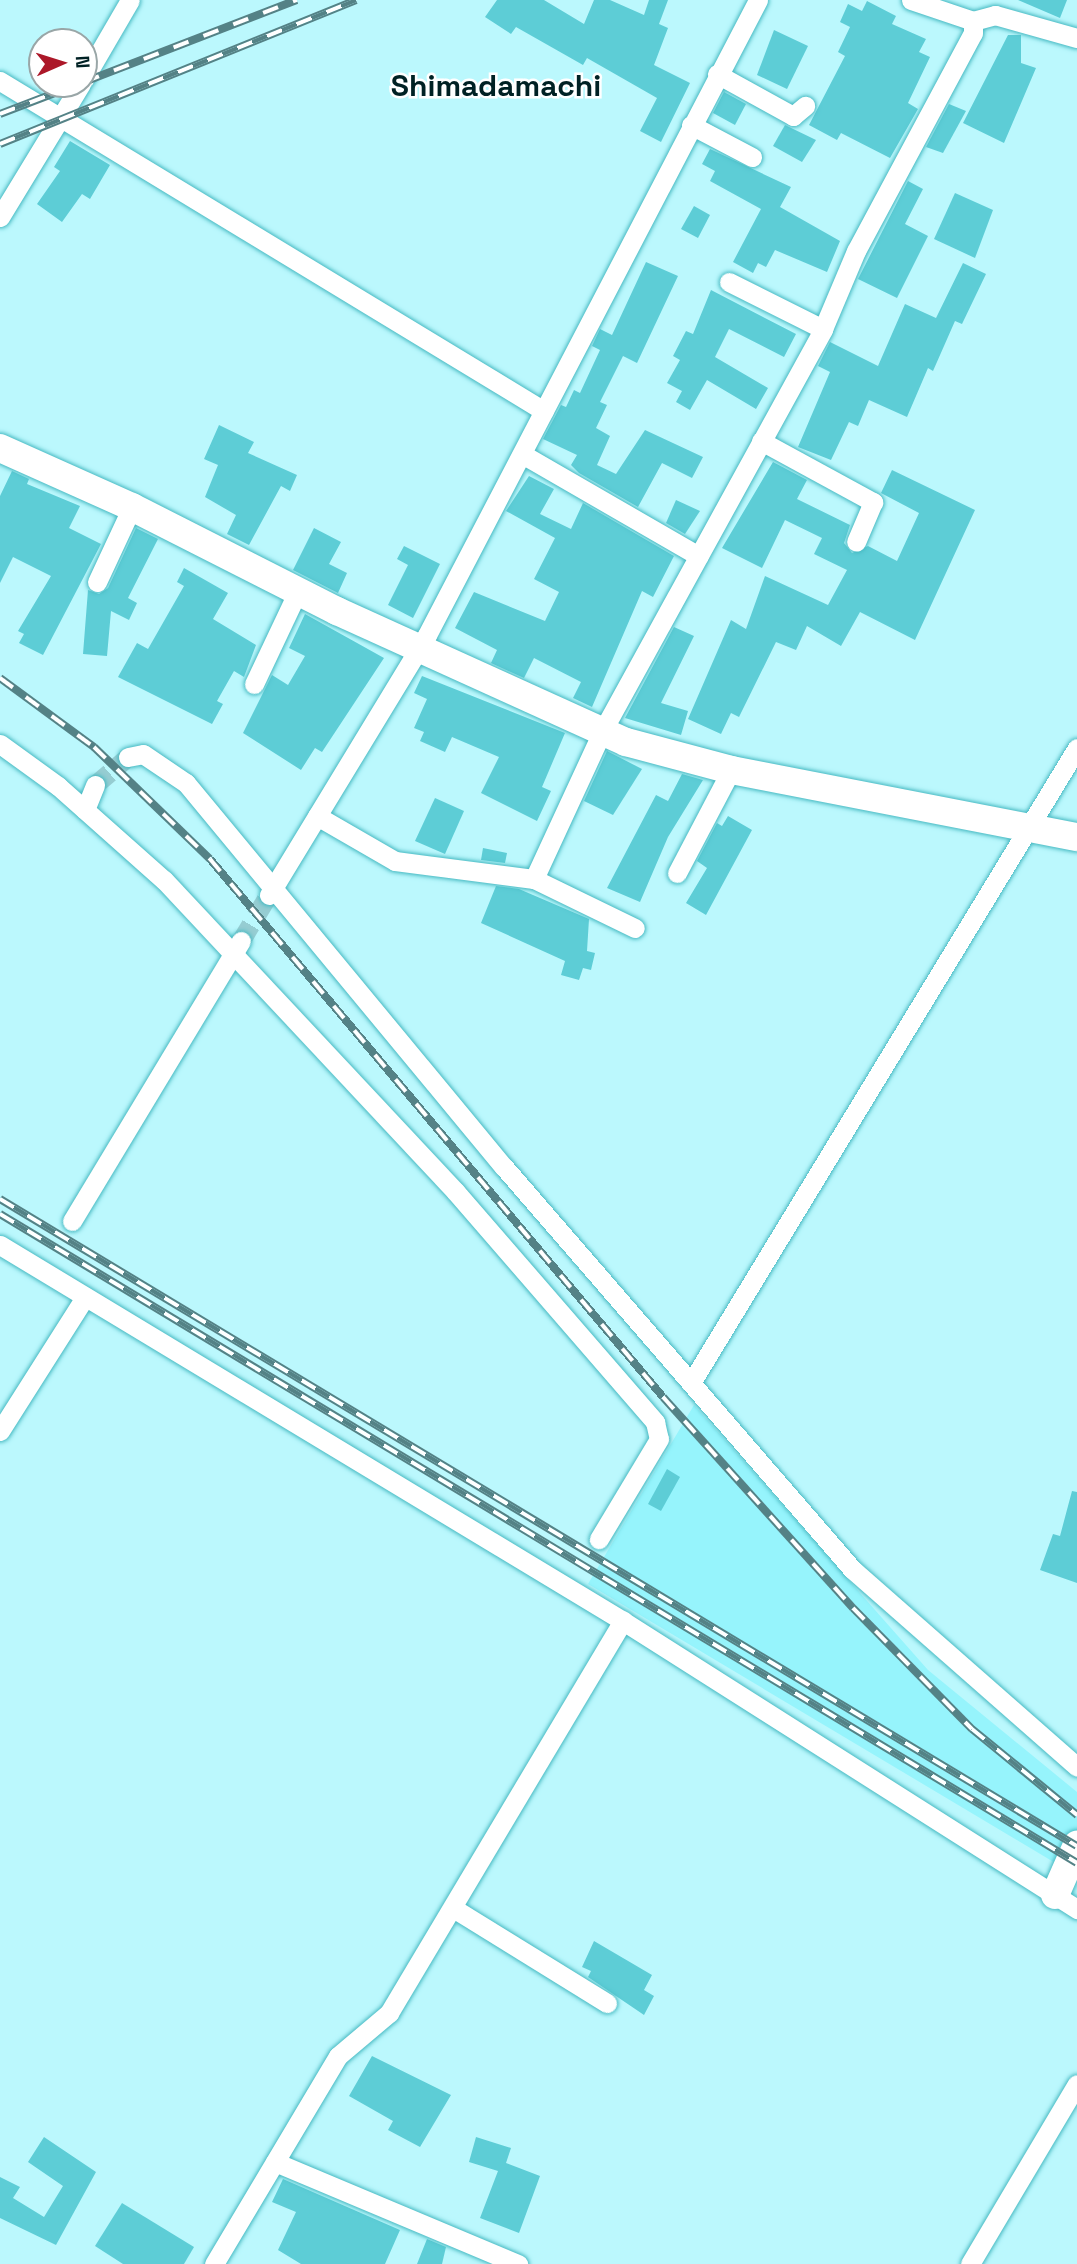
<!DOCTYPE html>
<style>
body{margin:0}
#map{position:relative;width:1077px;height:2264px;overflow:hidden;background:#bbf8fd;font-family:"Space Grotesk",sans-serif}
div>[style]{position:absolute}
.built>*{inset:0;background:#96f4fc}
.building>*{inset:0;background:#5dcdd6}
.street-tunnel>*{height:19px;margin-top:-9.5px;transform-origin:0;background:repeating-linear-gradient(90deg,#96cdd2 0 19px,transparent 0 29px)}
.roads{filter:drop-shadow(0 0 2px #46b9c2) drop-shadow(0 0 2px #46b9c2)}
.street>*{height:19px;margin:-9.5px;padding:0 9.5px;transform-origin:9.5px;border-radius:9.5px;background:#fff}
.secondary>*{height:28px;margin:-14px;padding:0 14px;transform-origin:14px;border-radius:14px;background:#fff}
.rail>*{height:8px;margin-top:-4px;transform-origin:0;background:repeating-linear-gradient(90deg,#fff 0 16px,#548286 0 32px);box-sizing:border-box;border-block:2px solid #548286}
span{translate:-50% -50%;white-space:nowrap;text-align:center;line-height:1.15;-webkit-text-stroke:5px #fff;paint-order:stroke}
.quarter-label{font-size:30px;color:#002124;font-weight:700}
.north{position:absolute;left:28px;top:28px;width:70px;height:70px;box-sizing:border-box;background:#fff;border:2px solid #99a6a7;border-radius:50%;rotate:87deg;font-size:19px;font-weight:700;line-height:28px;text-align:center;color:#002124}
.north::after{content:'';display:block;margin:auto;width:24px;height:32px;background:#ac1829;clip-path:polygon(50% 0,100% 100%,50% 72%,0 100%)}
</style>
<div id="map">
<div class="built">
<div style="clip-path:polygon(694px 1405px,928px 1670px,1077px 1792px,1077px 1876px,588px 1584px)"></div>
</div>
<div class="building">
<div style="clip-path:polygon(497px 0,544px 0,584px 24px,594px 0,610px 0,644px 15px,649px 0,668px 0,659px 24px,668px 28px,654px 65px,690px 83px,661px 142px,640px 131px,657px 98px,587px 58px,583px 65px,516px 27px,511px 34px,485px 17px)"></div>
<div style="clip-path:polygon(1018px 0,1067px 0,1060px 18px)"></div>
<div style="clip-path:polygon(867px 1px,896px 16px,892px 24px,926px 39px,919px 52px,930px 57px,908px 103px,918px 109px,890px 158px,841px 133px,837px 140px,809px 125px,845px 56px,838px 52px,850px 27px,840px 22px,848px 4px,862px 11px)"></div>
<div style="clip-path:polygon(774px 30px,808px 46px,787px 89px,757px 75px)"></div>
<div style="clip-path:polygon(1008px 35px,1021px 35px,1021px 63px,1036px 68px,1004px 143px,963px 123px)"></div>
<div style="clip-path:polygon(724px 92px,746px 104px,735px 125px,713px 113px)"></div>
<div style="clip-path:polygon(949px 104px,966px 111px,943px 153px,926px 147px)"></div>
<div style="clip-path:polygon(785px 125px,816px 140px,802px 162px,773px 146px)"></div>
<div style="clip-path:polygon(70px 141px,110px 165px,90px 199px,82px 194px,62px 222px,37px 204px,60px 171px,54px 167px)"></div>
<div style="clip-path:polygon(710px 149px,791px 187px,780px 207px,840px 241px,827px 272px,775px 250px,766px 267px,758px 263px,753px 273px,733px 262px,761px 209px,710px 181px,715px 171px,702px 164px)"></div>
<div style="clip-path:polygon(908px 181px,923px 189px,905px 224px,928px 236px,897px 298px,858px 279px)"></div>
<div style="clip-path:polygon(955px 193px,993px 210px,975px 258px,934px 239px)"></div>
<div style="clip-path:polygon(694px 206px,710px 215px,698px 238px,681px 229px)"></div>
<div style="clip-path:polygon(646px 262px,678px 276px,637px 363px,623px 356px,600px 402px,607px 405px,596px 428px,610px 436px,597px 465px,616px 474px,645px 430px,703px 457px,692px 478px,662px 463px,638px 507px,579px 473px,571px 465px,577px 455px,543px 439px,561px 405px,566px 407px,574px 390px,580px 393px,600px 350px,592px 346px,600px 329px,612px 335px)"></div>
<div style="clip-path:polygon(963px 263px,986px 274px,962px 324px,955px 321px,933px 371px,928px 368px,907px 417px,869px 400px,858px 426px,849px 422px,831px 460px,798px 447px,830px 372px,818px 366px,830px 342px,878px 366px,905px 304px,936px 318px)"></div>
<div style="clip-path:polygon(711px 290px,796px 334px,784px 357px,729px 329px,715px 357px,768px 388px,756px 409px,707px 380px,690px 410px,676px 402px,682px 391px,667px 383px,680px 360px,673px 356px,686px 331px,693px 334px)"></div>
<div style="clip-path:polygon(219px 425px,254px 442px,248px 453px,297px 475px,290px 491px,281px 486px,249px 545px,227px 534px,236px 515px,205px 497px,218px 465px,204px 459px)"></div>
<div style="clip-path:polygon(773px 462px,807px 480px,797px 499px,850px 525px,844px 543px,852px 553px,868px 546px,897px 561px,919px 513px,881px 493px,892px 470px,975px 510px,915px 640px,860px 612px,841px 646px,807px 626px,796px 650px,776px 642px,739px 717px,731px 713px,721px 734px,688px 719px,731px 620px,746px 629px,765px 576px,828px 605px,847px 570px,814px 554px,822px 538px,785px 520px,762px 568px,722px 548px)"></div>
<div style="clip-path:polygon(12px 471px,29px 479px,27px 484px,80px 506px,69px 528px,101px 544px,43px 655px,19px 643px,24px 634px,18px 631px,51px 576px,13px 557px,0 583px,0 496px)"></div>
<div style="clip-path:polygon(529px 476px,554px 489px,540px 514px,571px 529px,583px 503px,674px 556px,653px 597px,642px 591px,592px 707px,573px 698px,581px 682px,534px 658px,524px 678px,491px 663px,497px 650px,455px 628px,474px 592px,545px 621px,559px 592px,534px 579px,555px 538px,506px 511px)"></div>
<div style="clip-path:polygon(676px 500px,700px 511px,685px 534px,666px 523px)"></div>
<div style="clip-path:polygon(136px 528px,158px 539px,128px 598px,137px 603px,129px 620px,111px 611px,107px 656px,83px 654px,88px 590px,99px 594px,108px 588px)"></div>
<div style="clip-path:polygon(314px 528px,341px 542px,329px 564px,347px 573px,338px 593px,293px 570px)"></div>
<div style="clip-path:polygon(404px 546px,440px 564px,413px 618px,388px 605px,408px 565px,397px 559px)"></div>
<div style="clip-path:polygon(184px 568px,228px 593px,213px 619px,256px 645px,244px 677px,234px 671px,217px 701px,223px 704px,212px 724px,118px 677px,137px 643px,148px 649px,184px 586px,177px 582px)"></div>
<div style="clip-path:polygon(305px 614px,384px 658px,322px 752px,315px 748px,301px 770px,243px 733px,272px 675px,288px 685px,305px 656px,289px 648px)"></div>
<div style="clip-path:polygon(674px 627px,694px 636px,661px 703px,688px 711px,681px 735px,625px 718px)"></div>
<div style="clip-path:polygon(422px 676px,565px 733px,542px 787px,551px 791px,537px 821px,481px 793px,499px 757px,452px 737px,445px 752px,420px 741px,424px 732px,414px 728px,427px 699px,414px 693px)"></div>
<div style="clip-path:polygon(607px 751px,642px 769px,613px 815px,584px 801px)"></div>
<div style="clip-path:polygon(682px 774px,703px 780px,668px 837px,640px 902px,607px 888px,656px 795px,668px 801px)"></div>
<div style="clip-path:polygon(435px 798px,464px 811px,445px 854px,415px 841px)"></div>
<div style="clip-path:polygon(728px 816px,752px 830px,706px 915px,686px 903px,707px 868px,697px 861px,717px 823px,722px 826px)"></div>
<div style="clip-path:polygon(483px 848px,507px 853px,505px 863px,481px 860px)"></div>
<div style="clip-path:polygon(496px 886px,519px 889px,589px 919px,587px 951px,595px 953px,591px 970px,583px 968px,579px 980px,561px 975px,565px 961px,481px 923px)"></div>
<div style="clip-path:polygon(667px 1469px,680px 1477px,661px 1511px,648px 1504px)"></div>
<div style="clip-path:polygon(1072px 1491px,1077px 1492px,1077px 1583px,1040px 1570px,1053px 1534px,1060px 1536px)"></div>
<div style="clip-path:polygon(594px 1941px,652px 1975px,644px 1990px,654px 1996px,644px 2015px,588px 1977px,591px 1971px,582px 1967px)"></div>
<div style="clip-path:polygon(372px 2056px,451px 2095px,420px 2147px,388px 2130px,393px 2121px,349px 2096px)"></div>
<div style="clip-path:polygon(44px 2137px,96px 2172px,56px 2245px,0 2218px,0 2177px,20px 2187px,13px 2198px,44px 2217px,63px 2186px,28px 2162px)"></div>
<div style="clip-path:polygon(476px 2137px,511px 2148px,506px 2163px,540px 2176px,519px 2233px,480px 2218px,498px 2171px,469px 2162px)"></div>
<div style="clip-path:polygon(283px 2179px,400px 2230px,385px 2264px,301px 2264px,278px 2250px,296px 2212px,272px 2202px)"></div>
<div style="clip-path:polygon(122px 2203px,194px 2247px,184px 2264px,123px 2264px,95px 2246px)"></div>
<div style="clip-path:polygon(427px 2239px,446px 2247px,442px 2264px,417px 2264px)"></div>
</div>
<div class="street-tunnel">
<div style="left:95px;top:785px;width:43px;rotate:-40.3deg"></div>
<div style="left:241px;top:941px;width:52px;rotate:-59deg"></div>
</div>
<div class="roads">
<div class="street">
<div style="left:911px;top:0;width:65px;rotate:18.7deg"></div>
<div style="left:973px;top:21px;width:23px;rotate:-15deg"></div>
<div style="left:995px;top:15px;width:85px;rotate:15.7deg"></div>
<div style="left:717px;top:74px;width:87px;rotate:28.9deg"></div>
<div style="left:793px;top:116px;width:16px;rotate:-40deg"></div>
<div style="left:84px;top:79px;width:91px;rotate:-59.8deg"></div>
<div style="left:0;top:81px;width:636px;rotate:31.24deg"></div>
<div style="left:691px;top:125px;width:69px;rotate:27.7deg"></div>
<div style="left:0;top:217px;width:156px;rotate:-58.7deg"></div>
<div style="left:729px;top:282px;width:105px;rotate:26.6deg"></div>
<div style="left:761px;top:441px;width:128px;rotate:28.6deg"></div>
<div style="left:873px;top:502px;width:43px;rotate:113deg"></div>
<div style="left:522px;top:454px;width:204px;rotate:30deg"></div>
<div style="left:97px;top:582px;width:83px;rotate:-65deg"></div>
<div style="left:254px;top:684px;width:103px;rotate:-64.7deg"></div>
<div style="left:0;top:744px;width:72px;rotate:35.9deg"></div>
<div style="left:58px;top:786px;width:142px;rotate:41.6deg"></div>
<div style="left:164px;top:880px;width:426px;rotate:46.9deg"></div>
<div style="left:455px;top:1191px;width:306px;rotate:49.1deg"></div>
<div style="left:655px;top:1422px;width:17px;rotate:77deg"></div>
<div style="left:659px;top:1439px;width:117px;rotate:121deg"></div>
<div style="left:128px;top:757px;width:15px;rotate:-11deg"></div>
<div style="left:143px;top:754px;width:52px;rotate:34deg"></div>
<div style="left:186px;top:783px;width:499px;rotate:50.4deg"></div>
<div style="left:504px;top:1167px;width:533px;rotate:49.11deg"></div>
<div style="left:853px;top:1570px;width:298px;rotate:41.3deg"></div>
<div style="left:85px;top:810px;width:27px;rotate:-68deg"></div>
<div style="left:317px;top:816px;width:90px;rotate:30deg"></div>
<div style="left:395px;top:861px;width:140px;rotate:7.4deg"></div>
<div style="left:534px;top:879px;width:112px;rotate:25.9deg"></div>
<div style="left:677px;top:873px;width:116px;rotate:-62.3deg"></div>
<div style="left:534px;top:879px;width:164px;rotate:-65.2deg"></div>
<div style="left:603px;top:730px;width:457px;rotate:-61.2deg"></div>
<div style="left:823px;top:329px;width:85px;rotate:-67.1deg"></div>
<div style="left:856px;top:251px;width:247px;rotate:-61.8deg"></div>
<div style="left:973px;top:33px;width:12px;rotate:-90deg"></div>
<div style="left:269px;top:895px;width:304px;rotate:-58.7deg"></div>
<div style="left:427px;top:635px;width:716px;rotate:-62.47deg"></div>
<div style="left:72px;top:1221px;width:327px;rotate:-58.9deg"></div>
<div style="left:0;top:1245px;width:728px;rotate:31.11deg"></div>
<div style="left:623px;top:1621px;width:538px;rotate:32.39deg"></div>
<div style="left:691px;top:1383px;width:743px;rotate:-58.71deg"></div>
<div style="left:0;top:1431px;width:159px;rotate:-57.6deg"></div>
<div style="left:453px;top:1908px;width:181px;rotate:31.7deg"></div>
<div style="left:275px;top:2162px;width:264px;rotate:22.8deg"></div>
<div style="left:214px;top:2264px;width:242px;rotate:-59.2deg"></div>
<div style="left:338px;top:2056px;width:67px;rotate:-40.1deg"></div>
<div style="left:389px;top:2013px;width:457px;rotate:-59.2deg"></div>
<div style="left:970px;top:2264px;width:209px;rotate:-59.3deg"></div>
</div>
<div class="secondary">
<div style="left:0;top:448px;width:145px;rotate:24.1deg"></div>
<div style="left:132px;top:507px;width:230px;rotate:26.9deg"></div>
<div style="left:337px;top:611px;width:317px;rotate:24.4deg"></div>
<div style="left:626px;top:742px;width:109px;rotate:14.9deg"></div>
<div style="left:731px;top:770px;width:352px;rotate:11deg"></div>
<div style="left:1055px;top:1895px;width:55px;rotate:-66.3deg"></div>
</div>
</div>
<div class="rail">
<div style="left:84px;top:82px;width:228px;rotate:-21.1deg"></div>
<div style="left:0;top:114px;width:84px;rotate:-21deg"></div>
<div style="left:0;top:144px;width:384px;rotate:-22deg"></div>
<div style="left:0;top:678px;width:117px;rotate:36.3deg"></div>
<div style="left:94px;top:747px;width:161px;rotate:44deg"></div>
<div style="left:210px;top:859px;width:703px;rotate:49.9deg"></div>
<div style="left:663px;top:1397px;width:284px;rotate:48deg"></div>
<div style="left:853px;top:1608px;width:170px;rotate:45.5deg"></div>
<div style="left:972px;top:1729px;width:136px;rotate:39.3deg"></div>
<div style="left:0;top:1199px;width:1256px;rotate:31deg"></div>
<div style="left:0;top:1214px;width:1257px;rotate:31.07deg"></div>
</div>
<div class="quarter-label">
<span style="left:496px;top:86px">Shimadamachi</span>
</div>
<div class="north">N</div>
</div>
